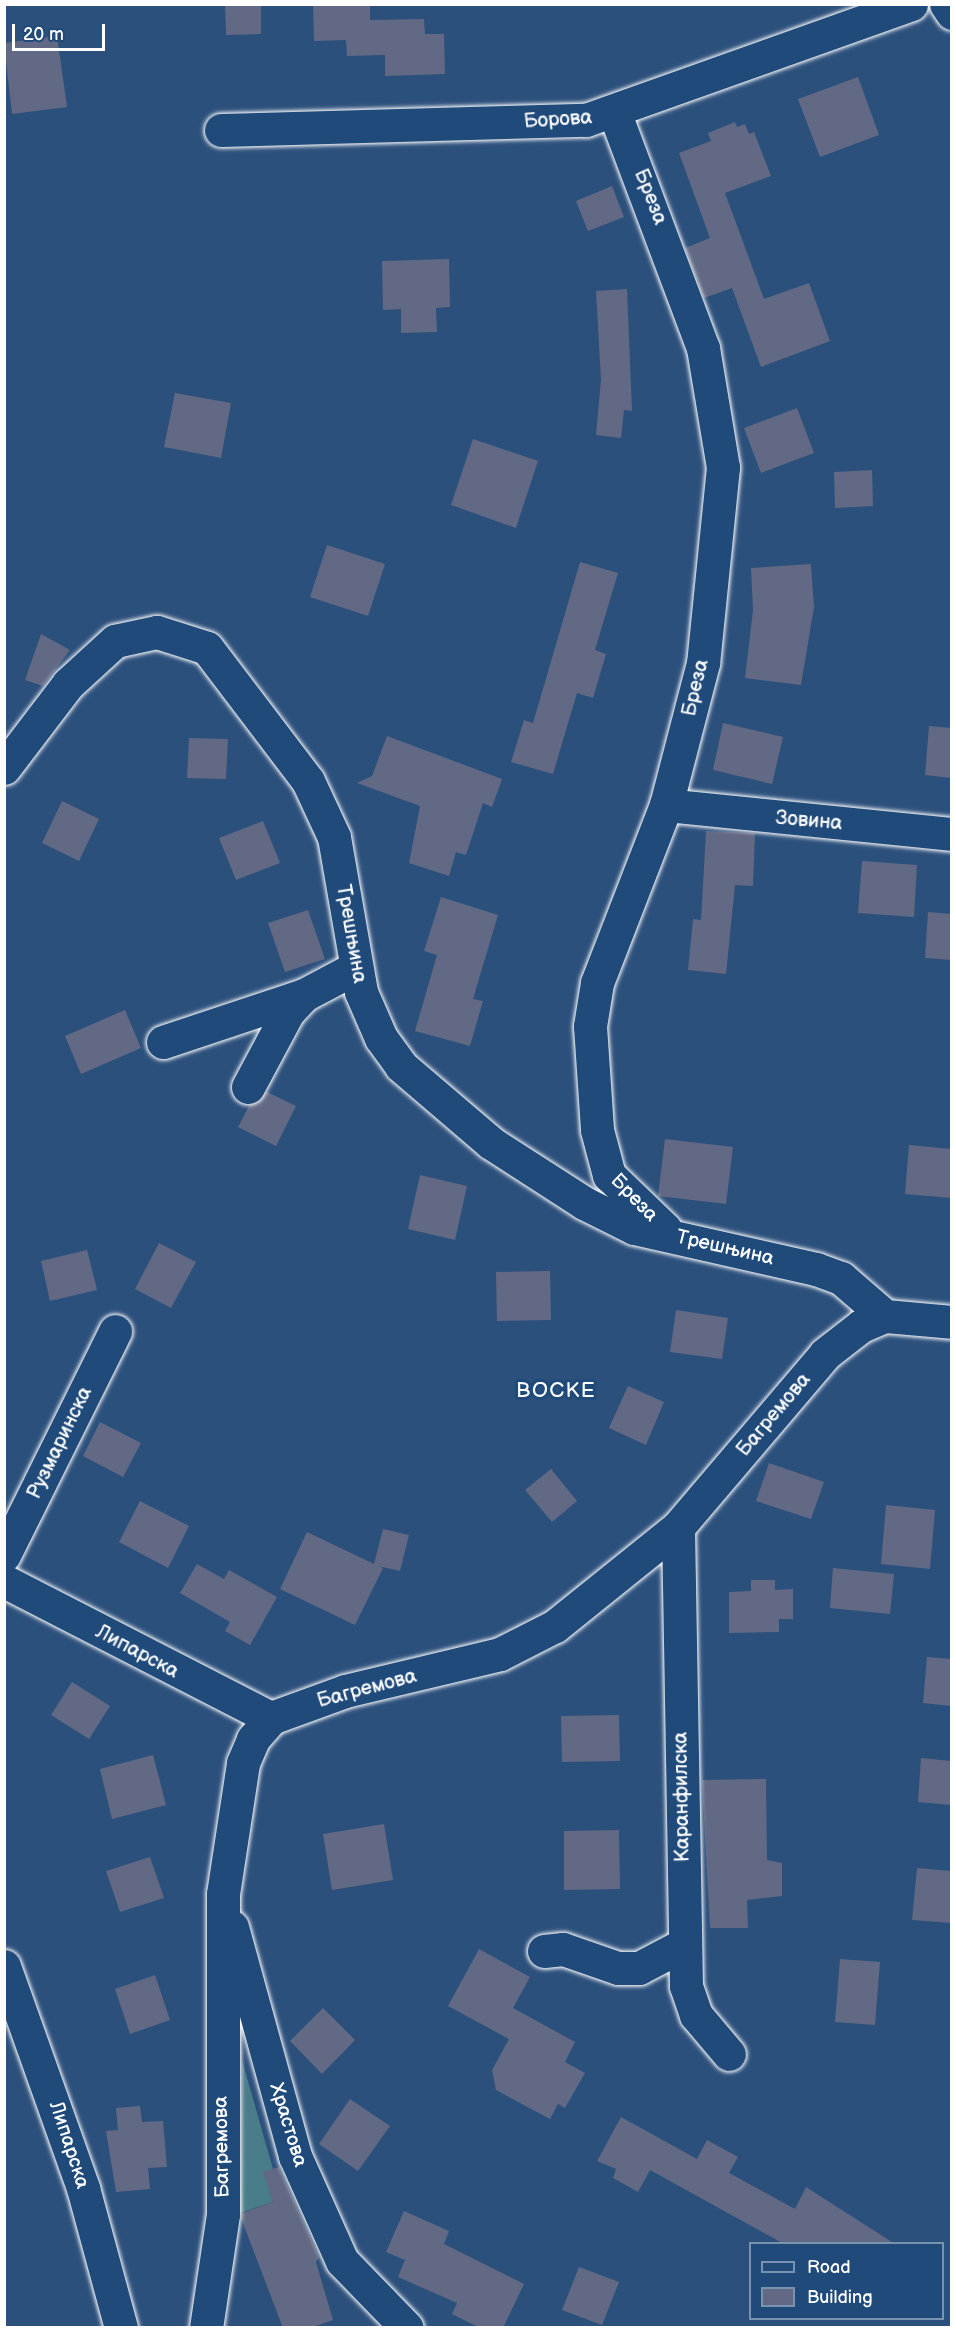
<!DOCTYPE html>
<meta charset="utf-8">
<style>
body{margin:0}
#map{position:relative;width:956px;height:2332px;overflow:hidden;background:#2c507c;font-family:"Balsamiq Sans",sans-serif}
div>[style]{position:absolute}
.green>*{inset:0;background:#4a7d8a}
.building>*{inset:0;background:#616984}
.roads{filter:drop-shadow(0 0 2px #fff) drop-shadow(0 0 2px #fff)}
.minor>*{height:33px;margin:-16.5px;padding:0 16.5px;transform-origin:16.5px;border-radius:16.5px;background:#1f4a7a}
span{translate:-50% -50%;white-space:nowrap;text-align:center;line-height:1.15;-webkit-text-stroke:6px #1f4a7a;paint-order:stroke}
.street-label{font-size:20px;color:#fff}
.neighbourhood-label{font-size:21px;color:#fff;letter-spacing:1.5px}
.frame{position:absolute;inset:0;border:6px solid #fff;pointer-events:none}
.legend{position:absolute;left:749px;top:2242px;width:195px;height:78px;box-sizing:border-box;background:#1f4a7a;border:2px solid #7992af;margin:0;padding:8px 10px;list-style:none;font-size:18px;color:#fff}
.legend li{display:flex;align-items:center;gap:12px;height:30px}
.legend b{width:30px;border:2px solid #7992af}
.scale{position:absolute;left:12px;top:24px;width:93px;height:27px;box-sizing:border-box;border:3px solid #fff;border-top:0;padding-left:8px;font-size:18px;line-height:21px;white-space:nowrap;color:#fff;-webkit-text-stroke:4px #1f4a7a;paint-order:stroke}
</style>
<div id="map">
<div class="green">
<div style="clip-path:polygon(242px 2060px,273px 2169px,264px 2172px,273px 2202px,240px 2213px)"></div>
</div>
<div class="building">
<div style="clip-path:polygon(225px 4px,261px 4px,261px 34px,226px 35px)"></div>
<div style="clip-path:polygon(313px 4px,370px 4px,370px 20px,424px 19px,425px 34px,444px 34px,445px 74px,385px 76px,385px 55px,347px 56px,346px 40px,314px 41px)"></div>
<div style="clip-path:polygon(57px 36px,67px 107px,12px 114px,4px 43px)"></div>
<div style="clip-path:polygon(858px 77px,879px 135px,820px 157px,798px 99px)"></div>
<div style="clip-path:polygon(735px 122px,737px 127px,745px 124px,749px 134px,754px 132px,771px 176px,725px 193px,764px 299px,809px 283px,830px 341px,761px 367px,732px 288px,704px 298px,685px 248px,710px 238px,679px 153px,711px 141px,708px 133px)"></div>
<div style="clip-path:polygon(612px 186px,624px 217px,588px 231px,576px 201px)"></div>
<div style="clip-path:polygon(449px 259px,450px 307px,436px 308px,437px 332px,401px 333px,401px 309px,383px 310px,382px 261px)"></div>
<div style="clip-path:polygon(627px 289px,632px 411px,624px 410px,621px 438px,596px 435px,601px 380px,596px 291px)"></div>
<div style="clip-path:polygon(175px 393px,231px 403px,221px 458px,164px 447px)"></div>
<div style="clip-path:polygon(797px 408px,814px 453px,761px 473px,744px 428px)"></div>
<div style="clip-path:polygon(473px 439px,538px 461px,516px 528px,451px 505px)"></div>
<div style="clip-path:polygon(872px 470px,873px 506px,835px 508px,834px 472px)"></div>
<div style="clip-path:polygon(327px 545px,385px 564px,368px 616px,310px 597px)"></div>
<div style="clip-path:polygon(580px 562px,618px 573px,595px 650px,606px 654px,593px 698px,577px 693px,553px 774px,511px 762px,524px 720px,533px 723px)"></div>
<div style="clip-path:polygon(811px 564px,814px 607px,801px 685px,745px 678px,753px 610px,751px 568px)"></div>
<div style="clip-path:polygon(41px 634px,70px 650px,43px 686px,25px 680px)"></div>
<div style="clip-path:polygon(723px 723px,783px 737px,772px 784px,713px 770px)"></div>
<div style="clip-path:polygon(929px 726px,951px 728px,951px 778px,925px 775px)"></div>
<div style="clip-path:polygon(387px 736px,502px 779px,492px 807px,483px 803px,466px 855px,456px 852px,449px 876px,409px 863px,420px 806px,357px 783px,372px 776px)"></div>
<div style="clip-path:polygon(189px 738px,228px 739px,226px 779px,187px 778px)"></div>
<div style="clip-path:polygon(62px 801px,99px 819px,79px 861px,42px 843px)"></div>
<div style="clip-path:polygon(263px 821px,280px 863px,236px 880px,219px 838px)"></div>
<div style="clip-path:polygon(706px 831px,755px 833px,753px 886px,735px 885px,726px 974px,688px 970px,693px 919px,701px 920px)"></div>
<div style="clip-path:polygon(862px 861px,917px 865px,914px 917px,858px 913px)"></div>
<div style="clip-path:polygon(441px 897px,498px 915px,473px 999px,483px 1001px,470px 1046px,415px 1031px,437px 955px,424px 951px)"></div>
<div style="clip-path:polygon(308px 910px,325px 959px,285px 972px,268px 923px)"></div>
<div style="clip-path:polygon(928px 912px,951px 914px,951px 960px,925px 958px)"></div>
<div style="clip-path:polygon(125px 1010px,141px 1048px,81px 1074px,65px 1036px)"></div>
<div style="clip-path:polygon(267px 1092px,296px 1106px,276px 1146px,238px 1127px,249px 1106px)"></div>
<div style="clip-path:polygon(665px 1139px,733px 1147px,726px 1204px,658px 1196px)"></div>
<div style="clip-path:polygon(909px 1145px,951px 1149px,951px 1198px,905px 1194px)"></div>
<div style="clip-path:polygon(420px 1175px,467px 1186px,455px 1240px,408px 1229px)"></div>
<div style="clip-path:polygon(159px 1243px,196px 1262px,171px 1308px,135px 1289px)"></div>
<div style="clip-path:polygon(87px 1250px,97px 1290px,50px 1301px,41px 1261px)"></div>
<div style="clip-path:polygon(550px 1271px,551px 1320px,497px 1321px,496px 1272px)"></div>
<div style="clip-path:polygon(676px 1310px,728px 1318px,722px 1359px,670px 1352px)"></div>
<div style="clip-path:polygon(628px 1386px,664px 1402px,646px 1445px,609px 1428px)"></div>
<div style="clip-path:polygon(100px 1422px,141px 1443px,123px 1477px,83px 1456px)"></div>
<div style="clip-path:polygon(769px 1463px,824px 1482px,811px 1519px,756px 1501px)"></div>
<div style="clip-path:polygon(551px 1469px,577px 1501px,552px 1522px,525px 1490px)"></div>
<div style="clip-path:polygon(140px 1501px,189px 1526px,168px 1568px,119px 1542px)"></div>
<div style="clip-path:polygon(886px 1505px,935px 1510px,930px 1569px,881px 1564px)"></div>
<div style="clip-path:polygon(383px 1529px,409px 1535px,400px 1571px,378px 1566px,383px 1568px,355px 1625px,280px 1589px,307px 1532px,374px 1564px)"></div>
<div style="clip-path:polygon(197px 1564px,224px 1579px,229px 1570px,277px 1597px,250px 1645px,225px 1631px,230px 1622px,180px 1593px)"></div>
<div style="clip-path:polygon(833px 1568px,894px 1574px,890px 1614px,830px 1608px)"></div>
<div style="clip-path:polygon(751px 1580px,775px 1580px,775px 1590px,793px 1589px,793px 1619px,779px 1619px,779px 1632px,729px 1633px,729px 1592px,751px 1591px)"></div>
<div style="clip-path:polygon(927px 1657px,951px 1659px,951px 1706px,923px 1703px)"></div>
<div style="clip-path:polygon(72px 1682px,110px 1706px,89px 1739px,51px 1715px)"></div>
<div style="clip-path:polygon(619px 1715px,620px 1761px,562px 1762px,561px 1716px)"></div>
<div style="clip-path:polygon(153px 1755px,166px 1805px,112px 1819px,100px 1769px)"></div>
<div style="clip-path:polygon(921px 1758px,951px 1761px,951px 1805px,918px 1802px)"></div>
<div style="clip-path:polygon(766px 1779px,767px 1860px,782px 1863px,782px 1896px,747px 1900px,748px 1928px,710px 1928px,702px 1780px)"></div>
<div style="clip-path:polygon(384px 1824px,393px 1880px,332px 1890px,323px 1834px)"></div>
<div style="clip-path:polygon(619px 1830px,620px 1889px,564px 1890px,564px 1831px)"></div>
<div style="clip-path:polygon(150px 1857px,164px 1898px,120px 1912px,106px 1871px)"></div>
<div style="clip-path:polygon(917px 1868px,951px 1871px,951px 1923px,912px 1920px)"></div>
<div style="clip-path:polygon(479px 1949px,530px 1977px,513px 2008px,575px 2042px,565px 2062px,585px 2073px,565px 2108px,558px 2104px,550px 2119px,496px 2090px,492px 2070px,509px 2039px,448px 2006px)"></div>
<div style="clip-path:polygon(840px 1959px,880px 1962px,875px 2025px,835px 2022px)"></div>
<div style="clip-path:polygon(155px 1975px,170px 2020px,130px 2034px,115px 1989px)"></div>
<div style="clip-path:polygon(323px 2008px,355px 2040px,322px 2074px,290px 2041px)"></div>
<div style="clip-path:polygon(350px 2099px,390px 2126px,358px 2171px,319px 2144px)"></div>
<div style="clip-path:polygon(140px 2106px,142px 2122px,163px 2121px,167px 2167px,148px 2168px,150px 2189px,116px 2192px,106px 2131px,118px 2130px,116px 2108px)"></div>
<div style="clip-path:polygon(621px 2117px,697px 2159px,707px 2140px,738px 2157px,729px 2173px,795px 2209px,806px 2187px,895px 2244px,784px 2244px,650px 2170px,638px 2192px,613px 2178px,616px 2169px,597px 2161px)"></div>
<div style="clip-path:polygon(279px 2167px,319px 2257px,316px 2262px,333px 2320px,310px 2328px,283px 2328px,241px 2218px,242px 2213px,273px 2202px,263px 2172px)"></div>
<div style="clip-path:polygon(404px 2211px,449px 2231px,444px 2244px,524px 2284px,503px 2328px,480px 2328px,452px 2314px,457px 2303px,398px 2277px,405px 2260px,386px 2252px)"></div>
<div style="clip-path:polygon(579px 2267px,619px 2282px,602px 2325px,562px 2310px)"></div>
</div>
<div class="roads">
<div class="minor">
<div style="left:946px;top:4px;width:11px;rotate:56deg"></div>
<div style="left:615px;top:114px;width:250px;rotate:69.4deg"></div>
<div style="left:703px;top:348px;width:121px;rotate:80.5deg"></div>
<div style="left:723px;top:467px;width:197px;rotate:95.8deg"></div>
<div style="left:703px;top:663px;width:147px;rotate:104.6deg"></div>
<div style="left:666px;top:805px;width:191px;rotate:111.2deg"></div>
<div style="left:597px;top:983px;width:44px;rotate:99.2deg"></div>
<div style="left:590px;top:1026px;width:104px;rotate:86.1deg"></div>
<div style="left:597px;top:1130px;width:47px;rotate:75.1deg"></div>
<div style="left:609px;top:1175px;width:78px;rotate:44deg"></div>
<div style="left:221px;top:130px;width:365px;rotate:-1.6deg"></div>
<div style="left:586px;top:120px;width:345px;rotate:-19.6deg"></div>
<div style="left:4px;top:768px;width:106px;rotate:-52.7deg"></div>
<div style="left:68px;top:684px;width:64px;rotate:-42.5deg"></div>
<div style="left:115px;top:641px;width:43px;rotate:-12.1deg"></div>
<div style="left:157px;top:632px;width:52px;rotate:17.7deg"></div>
<div style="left:207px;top:648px;width:167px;rotate:52.8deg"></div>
<div style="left:308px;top:781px;width:62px;rotate:65.1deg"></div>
<div style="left:334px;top:837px;width:157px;rotate:80.1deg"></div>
<div style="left:361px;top:992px;width:50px;rotate:66.5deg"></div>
<div style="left:381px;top:1038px;width:34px;rotate:54deg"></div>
<div style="left:401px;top:1066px;width:118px;rotate:40.5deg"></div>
<div style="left:491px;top:1143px;width:111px;rotate:32.8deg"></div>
<div style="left:584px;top:1203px;width:56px;rotate:26.6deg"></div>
<div style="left:634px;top:1228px;width:187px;rotate:12.7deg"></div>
<div style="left:816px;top:1269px;width:27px;rotate:20deg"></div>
<div style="left:841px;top:1278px;width:58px;rotate:40.8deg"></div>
<div style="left:666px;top:805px;width:287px;rotate:5.8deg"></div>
<div style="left:163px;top:1042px;width:149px;rotate:-18.4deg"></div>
<div style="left:248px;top:1087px;width:85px;rotate:-61.9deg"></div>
<div style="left:288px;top:1012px;width:23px;rotate:-47deg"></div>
<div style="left:304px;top:995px;width:58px;rotate:-27.9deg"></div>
<div style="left:678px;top:1527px;width:459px;rotate:89deg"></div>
<div style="left:686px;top:1986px;width:31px;rotate:71deg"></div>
<div style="left:696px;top:2015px;width:51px;rotate:49.8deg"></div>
<div style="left:4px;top:1555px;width:250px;rotate:-63.6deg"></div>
<div style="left:4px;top:1581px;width:300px;rotate:27.2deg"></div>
<div style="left:232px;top:1927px;width:238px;rotate:74.6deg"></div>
<div style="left:295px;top:2156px;width:115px;rotate:65.9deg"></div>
<div style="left:342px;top:2261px;width:93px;rotate:45.9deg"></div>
<div style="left:544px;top:1951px;width:19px;rotate:-6deg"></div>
<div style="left:563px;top:1949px;width:58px;rotate:19.1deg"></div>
<div style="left:618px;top:1968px;width:21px"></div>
<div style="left:639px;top:1968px;width:52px;rotate:-27.6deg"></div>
<div style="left:4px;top:1966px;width:236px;rotate:70.4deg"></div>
<div style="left:83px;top:2188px;width:145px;rotate:74.8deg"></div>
<div style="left:206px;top:2328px;width:115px;rotate:-81.5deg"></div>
<div style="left:223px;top:2214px;width:320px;rotate:-90deg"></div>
<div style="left:223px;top:1894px;width:133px;rotate:-81.3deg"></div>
<div style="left:243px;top:1763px;width:26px;rotate:-67deg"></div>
<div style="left:253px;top:1739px;width:28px;rotate:-49deg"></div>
<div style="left:271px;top:1718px;width:79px;rotate:-20deg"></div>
<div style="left:345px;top:1691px;width:159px;rotate:-13.4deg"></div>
<div style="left:500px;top:1654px;width:62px;rotate:-27deg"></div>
<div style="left:555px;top:1626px;width:158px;rotate:-38.8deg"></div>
<div style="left:678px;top:1527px;width:227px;rotate:-49.6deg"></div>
<div style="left:825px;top:1354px;width:46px;rotate:-37.9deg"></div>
<div style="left:861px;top:1326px;width:26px;rotate:-23deg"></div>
<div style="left:885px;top:1316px;width:67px;rotate:5.1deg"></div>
</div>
</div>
<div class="street-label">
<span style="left:558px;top:120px;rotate:-4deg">Борова</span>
<span style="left:650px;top:197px;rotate:68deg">Бреза</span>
<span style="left:696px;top:688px;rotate:-77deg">Бреза</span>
<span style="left:809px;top:821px;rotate:5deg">Зовина</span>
<span style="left:351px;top:934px;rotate:80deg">Трешњина</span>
<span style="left:634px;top:1198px;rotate:46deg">Бреза</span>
<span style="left:725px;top:1248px;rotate:13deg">Трешњина</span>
<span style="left:774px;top:1415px;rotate:-50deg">Багремова</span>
<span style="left:60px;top:1443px;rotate:-64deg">Рузмаринска</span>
<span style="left:137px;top:1652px;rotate:28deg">Липарска</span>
<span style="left:367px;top:1689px;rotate:-15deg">Багремова</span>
<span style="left:682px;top:1797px;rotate:-91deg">Каранфилска</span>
<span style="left:288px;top:2125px;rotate:73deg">Храстова</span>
<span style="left:69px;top:2145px;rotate:72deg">Липарска</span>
<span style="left:222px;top:2147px;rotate:-91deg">Багремова</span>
</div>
<div class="neighbourhood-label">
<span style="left:556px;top:1391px">BOCKE</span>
</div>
<div class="frame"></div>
<ul class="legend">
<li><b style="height:8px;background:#1f4a7a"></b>Road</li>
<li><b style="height:16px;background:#616984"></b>Building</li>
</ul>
<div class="scale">20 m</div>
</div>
